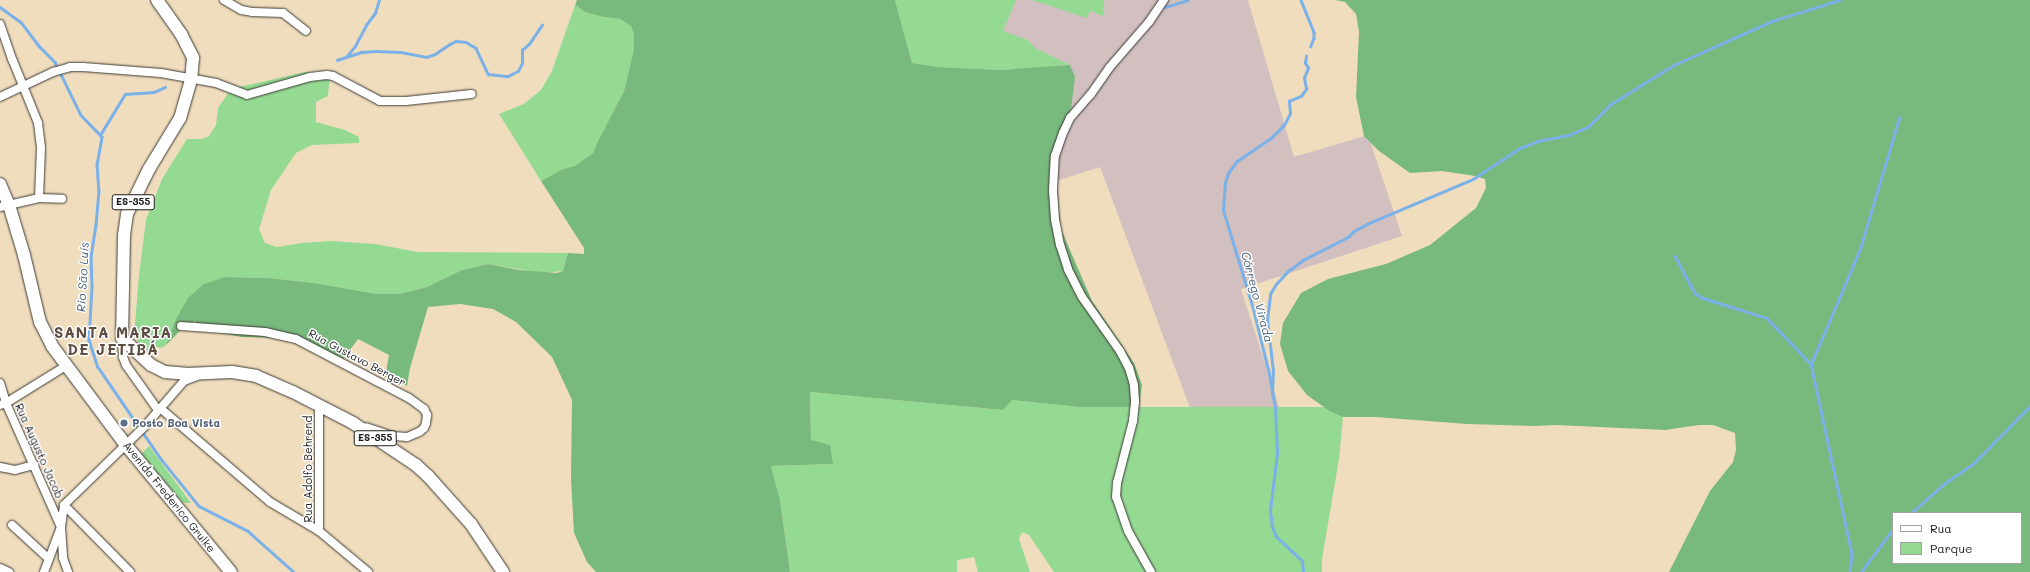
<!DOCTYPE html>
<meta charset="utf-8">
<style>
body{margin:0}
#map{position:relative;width:2030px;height:572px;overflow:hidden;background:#f0ddbd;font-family:Mali,sans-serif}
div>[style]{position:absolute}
.industrial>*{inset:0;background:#d2bfc0}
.green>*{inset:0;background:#95da93}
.forest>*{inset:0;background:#78ba7d}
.stream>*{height:2.5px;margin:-1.25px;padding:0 1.25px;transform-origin:1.25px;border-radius:1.25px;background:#7bb1e9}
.roads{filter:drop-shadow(0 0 1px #3c3934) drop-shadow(0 0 1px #3c3934)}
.street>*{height:8px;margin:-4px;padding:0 4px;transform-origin:4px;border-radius:4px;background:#fff}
.primary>*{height:12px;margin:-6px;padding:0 6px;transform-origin:6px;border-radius:6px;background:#fff}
.dots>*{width:11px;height:11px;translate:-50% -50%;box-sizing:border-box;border:2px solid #fff;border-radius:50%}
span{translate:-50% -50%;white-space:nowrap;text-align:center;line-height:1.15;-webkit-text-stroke:3px #fff;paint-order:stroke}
.shield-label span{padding:1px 3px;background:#fff;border:1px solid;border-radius:3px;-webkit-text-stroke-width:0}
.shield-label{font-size:10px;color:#1c1c1c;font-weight:700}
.street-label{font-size:11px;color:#1c1c1c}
.service-label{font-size:11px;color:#4e5e75;font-weight:700}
.left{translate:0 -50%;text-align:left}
.water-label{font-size:12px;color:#475f78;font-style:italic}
.district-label{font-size:15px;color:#5d4d42;font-weight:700;letter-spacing:1px}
.legend{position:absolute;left:1892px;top:512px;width:130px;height:52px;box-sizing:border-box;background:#fff;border:1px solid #a4a4a4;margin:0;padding:5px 7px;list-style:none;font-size:12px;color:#1c1c1c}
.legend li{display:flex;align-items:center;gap:8px;height:20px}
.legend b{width:20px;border:1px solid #a4a4a4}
</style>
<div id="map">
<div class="industrial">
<div style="clip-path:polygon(987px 0,1248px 0,1294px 157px,1368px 135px,1402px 236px,1241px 289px,1283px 419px,1205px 448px,1100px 167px,1047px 184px)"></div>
</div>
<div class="green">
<div style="clip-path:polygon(895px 0,1016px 0,1003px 31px,1028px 40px,1035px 48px,1070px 65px,1000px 70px,939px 67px,912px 63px)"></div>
<div style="clip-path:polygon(1032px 0,1104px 0,1103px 16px,1090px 11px,1087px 18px)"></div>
<div style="clip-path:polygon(575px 5px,585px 12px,603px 17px,620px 19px,632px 26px,634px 34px,634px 49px,624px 91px,598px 141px,593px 153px,575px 167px,563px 169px,541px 181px,499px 114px,524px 104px,541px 90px,552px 71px)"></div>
<div style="clip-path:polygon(305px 72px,323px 72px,330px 74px,328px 96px,316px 102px,316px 122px,345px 130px,359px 137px,359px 143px,312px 145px,296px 153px,271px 190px,259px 229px,265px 243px,277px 247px,302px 243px,330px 241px,375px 244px,418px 252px,568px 253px,563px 271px,542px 273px,488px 264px,462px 270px,427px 287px,399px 294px,377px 294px,314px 283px,269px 278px,225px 277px,176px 319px,166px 345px,162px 348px,152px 346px,145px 353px,134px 335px,139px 275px,146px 220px,162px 179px,187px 139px,202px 139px,209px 136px,216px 125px,218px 108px,231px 89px)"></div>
<div style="clip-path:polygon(810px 392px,1003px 410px,1012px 400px,1079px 407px,1325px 407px,1331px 412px,1343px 417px,1339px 459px,1322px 559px,1322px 572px,1054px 572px,1029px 535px,1022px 532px,1019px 539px,1030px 572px,978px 572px,974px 557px,957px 560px,957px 572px,790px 572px,780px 500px,771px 466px,833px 464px,811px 440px)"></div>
<div style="clip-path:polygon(149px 446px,191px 503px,183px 503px,141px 454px)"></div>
</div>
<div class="forest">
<div style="clip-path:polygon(577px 0,895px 0,912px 63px,939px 67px,1000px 70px,1070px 65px,1075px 77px,1071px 109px,1058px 153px,1057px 187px,1061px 229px,1092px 301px,1134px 363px,1142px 385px,1139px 407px,1079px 407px,1012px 400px,1003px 410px,810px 392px,811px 440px,830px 445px,833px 464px,771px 466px,780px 500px,790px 572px,596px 572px,587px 562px,574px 533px,571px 479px,572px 400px,552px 357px,516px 322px,493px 309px,460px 304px,428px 307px,410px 368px,407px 386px,385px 377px,389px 355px,358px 339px,341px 362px,287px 338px,242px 337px,215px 332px,202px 332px,195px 321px,187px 324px,166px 345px,176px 319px,188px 298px,204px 284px,225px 277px,269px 278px,314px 283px,377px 294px,399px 294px,427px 287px,462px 270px,488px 264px,519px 270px,557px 273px,563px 271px,568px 253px,584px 254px,584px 248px,541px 181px,563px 169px,575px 166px,593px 153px,598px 141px,624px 91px,634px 49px,634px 34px,631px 26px,620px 19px,603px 17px,585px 12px,575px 5px)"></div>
<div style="clip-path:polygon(evenodd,1335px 0,2030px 0,2030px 572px,1669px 572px,1710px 491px,1733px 462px,1736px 450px,1735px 433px,1713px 425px,1699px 425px,1665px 430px,1556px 425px,1534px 426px,1467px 424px,1376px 417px,1343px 417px,1331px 412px,1307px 395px,1288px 371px,1280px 344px,1283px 323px,1301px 293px,1328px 279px,1386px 264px,1430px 245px,1476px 208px,1486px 188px,1485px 179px,1475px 176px,1442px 171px,1410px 173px,1379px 151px,1364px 136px,1356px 97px,1359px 32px,1356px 14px,1345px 2px,1335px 0,1893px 513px,2021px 513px,2021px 563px,1893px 563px,1893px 513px)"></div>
</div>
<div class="stream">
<div style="left:1301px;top:0;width:35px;rotate:68deg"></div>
<div style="left:1314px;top:32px;width:6px;rotate:90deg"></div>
<div style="left:1314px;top:38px;width:9px;rotate:111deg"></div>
<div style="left:0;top:7px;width:26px;rotate:36deg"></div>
<div style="left:21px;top:22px;width:30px;rotate:53deg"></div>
<div style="left:39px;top:46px;width:23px;rotate:45deg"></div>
<div style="left:55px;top:62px;width:59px;rotate:63.9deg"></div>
<div style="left:81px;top:115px;width:30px;rotate:46deg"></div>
<div style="left:102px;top:137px;width:27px;rotate:100deg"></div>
<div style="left:97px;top:164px;width:27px;rotate:86deg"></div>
<div style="left:99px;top:191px;width:34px;rotate:95deg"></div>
<div style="left:96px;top:225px;width:31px;rotate:99deg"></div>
<div style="left:91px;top:256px;width:31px;rotate:88deg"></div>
<div style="left:92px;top:287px;width:53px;rotate:93.2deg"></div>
<div style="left:89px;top:340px;width:28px;rotate:72deg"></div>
<div style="left:98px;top:367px;width:112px;rotate:55.6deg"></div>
<div style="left:161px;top:459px;width:60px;rotate:51deg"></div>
<div style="left:199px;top:506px;width:55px;rotate:27deg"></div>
<div style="left:248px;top:531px;width:62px;rotate:41.7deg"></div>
<div style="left:1165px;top:7px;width:24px;rotate:-17deg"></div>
<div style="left:347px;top:56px;width:13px;rotate:-51deg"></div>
<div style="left:355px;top:46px;width:24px;rotate:-62deg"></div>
<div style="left:366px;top:25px;width:15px;rotate:-53deg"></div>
<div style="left:375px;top:13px;width:14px;rotate:-73deg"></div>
<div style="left:337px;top:60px;width:26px;rotate:-18deg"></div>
<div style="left:362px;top:52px;width:13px;rotate:-4deg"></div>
<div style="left:375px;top:51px;width:26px;rotate:2deg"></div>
<div style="left:401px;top:52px;width:25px;rotate:11deg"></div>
<div style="left:426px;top:57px;width:9px;rotate:-18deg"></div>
<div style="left:435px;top:54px;width:18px;rotate:-34deg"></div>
<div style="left:450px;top:44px;width:7px;rotate:-27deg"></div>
<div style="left:456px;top:41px;width:10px;rotate:6deg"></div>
<div style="left:466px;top:42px;width:12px;rotate:31deg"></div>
<div style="left:476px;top:48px;width:29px;rotate:65deg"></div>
<div style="left:488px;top:74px;width:20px;rotate:6deg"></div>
<div style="left:508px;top:76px;width:11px;rotate:-27deg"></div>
<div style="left:518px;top:71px;width:9px;rotate:-63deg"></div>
<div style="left:522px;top:63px;width:13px;rotate:-90deg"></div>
<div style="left:522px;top:50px;width:9px;rotate:-41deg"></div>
<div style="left:529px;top:44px;width:23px;rotate:-56deg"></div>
<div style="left:100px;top:135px;width:48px;rotate:-58.6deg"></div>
<div style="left:125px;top:94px;width:29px;rotate:-4deg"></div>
<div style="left:154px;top:92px;width:12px;rotate:-24deg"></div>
<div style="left:1675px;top:256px;width:42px;rotate:61.6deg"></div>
<div style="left:1695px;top:293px;width:9px;rotate:32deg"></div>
<div style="left:1703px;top:298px;width:67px;rotate:17.4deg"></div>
<div style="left:1767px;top:318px;width:64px;rotate:46.3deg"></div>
<div style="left:1811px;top:364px;width:194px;rotate:77.8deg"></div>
<div style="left:1852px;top:554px;width:18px;rotate:96deg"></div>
<div style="left:1811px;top:364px;width:125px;rotate:-66.9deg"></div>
<div style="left:1860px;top:249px;width:137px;rotate:-73.4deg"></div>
<div style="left:1272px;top:396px;width:25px;rotate:-88deg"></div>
<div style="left:1273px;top:371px;width:51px;rotate:-96.7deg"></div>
<div style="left:1267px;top:320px;width:26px;rotate:-83deg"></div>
<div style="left:1270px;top:294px;width:12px;rotate:-59deg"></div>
<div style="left:1276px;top:284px;width:18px;rotate:-47deg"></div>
<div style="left:1288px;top:271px;width:19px;rotate:-36deg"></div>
<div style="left:1303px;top:260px;width:51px;rotate:-27.1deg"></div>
<div style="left:1348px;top:237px;width:8px;rotate:-45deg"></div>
<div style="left:1354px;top:231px;width:15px;rotate:-28deg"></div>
<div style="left:1367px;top:224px;width:115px;rotate:-23deg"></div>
<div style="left:1473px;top:179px;width:56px;rotate:-33.4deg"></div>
<div style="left:1520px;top:148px;width:19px;rotate:-21deg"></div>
<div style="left:1538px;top:141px;width:32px;rotate:-11deg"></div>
<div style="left:1569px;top:135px;width:21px;rotate:-23deg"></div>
<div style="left:1588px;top:127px;width:33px;rotate:-45deg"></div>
<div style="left:1611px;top:104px;width:72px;rotate:-31.9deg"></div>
<div style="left:1672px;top:66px;width:110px;rotate:-24.2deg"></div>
<div style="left:1772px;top:21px;width:71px;rotate:-17.2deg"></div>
<div style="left:1911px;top:513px;width:44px;rotate:-41.3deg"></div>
<div style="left:1944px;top:484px;width:37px;rotate:-35deg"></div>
<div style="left:1974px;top:463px;width:80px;rotate:-45.5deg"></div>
<div style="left:1303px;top:572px;width:11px;rotate:-95deg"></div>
<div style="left:1302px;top:561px;width:35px;rotate:-137deg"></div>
<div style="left:1276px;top:537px;width:11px;rotate:-112deg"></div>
<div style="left:1272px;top:527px;width:16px;rotate:-97deg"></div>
<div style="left:1270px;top:511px;width:58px;rotate:-83.1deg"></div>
<div style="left:1277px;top:453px;width:45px;rotate:-92.5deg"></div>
<div style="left:1275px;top:408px;width:39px;rotate:-100deg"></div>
<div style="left:1268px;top:370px;width:63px;rotate:-103.8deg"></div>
<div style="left:1253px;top:309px;width:103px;rotate:-106.9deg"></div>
<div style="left:1223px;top:210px;width:27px;rotate:-86deg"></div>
<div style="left:1225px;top:183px;width:10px;rotate:-73deg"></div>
<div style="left:1228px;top:173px;width:15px;rotate:-53deg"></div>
<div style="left:1237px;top:161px;width:41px;rotate:-34.1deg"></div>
<div style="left:1271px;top:138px;width:18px;rotate:-45deg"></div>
<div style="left:1284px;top:125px;width:13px;rotate:-63deg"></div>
<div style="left:1290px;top:113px;width:12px;rotate:-95deg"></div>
<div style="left:1289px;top:101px;width:13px;rotate:-23deg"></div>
<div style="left:1301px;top:96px;width:9px;rotate:-54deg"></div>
<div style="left:1306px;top:89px;width:11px;rotate:-100deg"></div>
<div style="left:1304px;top:78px;width:11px;rotate:-68deg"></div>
<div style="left:1308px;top:68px;width:6px;rotate:-121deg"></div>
<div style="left:1305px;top:63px;width:7px;rotate:-82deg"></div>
<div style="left:1861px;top:572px;width:54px;rotate:-53.3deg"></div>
</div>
<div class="roads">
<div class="street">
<div style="left:224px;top:0;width:20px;rotate:30deg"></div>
<div style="left:241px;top:10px;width:11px;rotate:10deg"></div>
<div style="left:252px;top:12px;width:31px;rotate:2deg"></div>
<div style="left:283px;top:13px;width:29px;rotate:38deg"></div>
<div style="left:0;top:24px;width:39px;rotate:71deg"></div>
<div style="left:13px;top:61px;width:67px;rotate:68deg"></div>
<div style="left:38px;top:123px;width:25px;rotate:83deg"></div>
<div style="left:41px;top:148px;width:50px;rotate:92.3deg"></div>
<div style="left:0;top:97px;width:59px;rotate:-25.3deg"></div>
<div style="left:53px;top:72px;width:18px;rotate:-16deg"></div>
<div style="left:70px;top:67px;width:13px"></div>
<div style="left:83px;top:67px;width:78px;rotate:4.4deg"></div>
<div style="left:161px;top:73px;width:56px;rotate:10.3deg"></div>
<div style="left:216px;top:83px;width:33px;rotate:21deg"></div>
<div style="left:247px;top:95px;width:66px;rotate:-15.9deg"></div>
<div style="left:310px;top:77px;width:17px;rotate:-7deg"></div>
<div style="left:327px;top:75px;width:6px;rotate:9deg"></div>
<div style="left:333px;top:76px;width:53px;rotate:28deg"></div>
<div style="left:380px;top:101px;width:26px"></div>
<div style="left:406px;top:101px;width:66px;rotate:-6.1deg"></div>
<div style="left:0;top:207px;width:40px;rotate:-13deg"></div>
<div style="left:39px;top:198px;width:23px;rotate:2deg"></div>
<div style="left:181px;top:326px;width:84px;rotate:4.1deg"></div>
<div style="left:265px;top:332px;width:32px;rotate:13deg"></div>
<div style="left:296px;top:339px;width:127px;rotate:27.6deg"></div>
<div style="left:409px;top:398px;width:19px;rotate:36deg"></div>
<div style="left:424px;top:409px;width:7px;rotate:63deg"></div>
<div style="left:427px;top:415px;width:8px;rotate:97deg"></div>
<div style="left:426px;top:423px;width:5px;rotate:112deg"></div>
<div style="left:424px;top:428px;width:6px;rotate:141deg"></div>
<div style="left:419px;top:432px;width:13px;rotate:157deg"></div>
<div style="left:407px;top:437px;width:14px;rotate:-176deg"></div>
<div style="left:393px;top:436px;width:28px;rotate:-162deg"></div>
<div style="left:122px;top:338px;width:19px;rotate:87deg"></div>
<div style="left:123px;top:357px;width:9px;rotate:69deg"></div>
<div style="left:126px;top:365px;width:55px;rotate:54.6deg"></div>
<div style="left:0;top:383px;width:21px;rotate:73deg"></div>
<div style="left:6px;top:403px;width:136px;rotate:66.1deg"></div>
<div style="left:61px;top:527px;width:31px;rotate:86deg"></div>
<div style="left:63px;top:558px;width:15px;rotate:70deg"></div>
<div style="left:0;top:405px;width:6px;rotate:-18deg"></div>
<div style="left:6px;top:403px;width:70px;rotate:-31.7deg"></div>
<div style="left:160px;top:408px;width:145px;rotate:40.5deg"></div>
<div style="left:270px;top:502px;width:57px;rotate:30.6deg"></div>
<div style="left:319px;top:531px;width:64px;rotate:39.9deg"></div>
<div style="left:0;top:467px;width:15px;rotate:11deg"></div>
<div style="left:15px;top:470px;width:20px;rotate:-15deg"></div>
<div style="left:64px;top:505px;width:94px;rotate:45.4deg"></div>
<div style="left:12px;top:525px;width:50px;rotate:42.6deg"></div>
<div style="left:319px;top:531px;width:125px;rotate:-90deg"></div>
<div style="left:0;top:568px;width:10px;rotate:24deg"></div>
<div style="left:44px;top:572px;width:48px;rotate:-69.3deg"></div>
<div style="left:61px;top:527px;width:22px;rotate:-82deg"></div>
<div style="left:64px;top:505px;width:113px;rotate:-44.3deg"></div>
<div style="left:145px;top:426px;width:60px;rotate:-49.1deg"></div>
<div style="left:184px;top:381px;width:14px;rotate:-21deg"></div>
<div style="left:1151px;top:572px;width:47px;rotate:-119.3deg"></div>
<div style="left:1128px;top:531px;width:36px;rotate:-109deg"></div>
<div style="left:1116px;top:497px;width:14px;rotate:-86deg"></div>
<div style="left:1117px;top:483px;width:64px;rotate:-75.5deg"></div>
<div style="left:1133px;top:421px;width:20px;rotate:-84deg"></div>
<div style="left:1135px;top:401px;width:16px;rotate:-94deg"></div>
<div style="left:1134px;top:385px;width:18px;rotate:-106deg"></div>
<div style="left:1129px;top:368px;width:19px;rotate:-118deg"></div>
<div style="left:1120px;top:351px;width:66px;rotate:-125.1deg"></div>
<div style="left:1082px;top:297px;width:31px;rotate:-117deg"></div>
<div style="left:1068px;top:269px;width:25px;rotate:-108deg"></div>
<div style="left:1060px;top:245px;width:26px;rotate:-101deg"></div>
<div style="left:1055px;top:219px;width:29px;rotate:-94deg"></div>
<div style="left:1053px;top:190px;width:34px;rotate:-87deg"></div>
<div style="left:1055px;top:156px;width:24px;rotate:-71deg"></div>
<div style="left:1063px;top:133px;width:17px;rotate:-65deg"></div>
<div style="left:1070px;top:118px;width:32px;rotate:-49deg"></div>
<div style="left:1091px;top:94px;width:32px;rotate:-55deg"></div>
<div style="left:1109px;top:68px;width:61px;rotate:-49deg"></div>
<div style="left:1149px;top:22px;width:27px;rotate:-56deg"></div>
</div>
<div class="primary">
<div style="left:157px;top:0;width:42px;rotate:54.8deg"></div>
<div style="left:181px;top:34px;width:27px;rotate:63deg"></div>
<div style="left:193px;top:58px;width:22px;rotate:95deg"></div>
<div style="left:191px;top:80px;width:40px;rotate:106deg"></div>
<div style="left:180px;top:118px;width:60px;rotate:121.3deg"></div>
<div style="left:149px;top:169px;width:50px;rotate:116.1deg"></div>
<div style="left:127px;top:214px;width:21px;rotate:98deg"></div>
<div style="left:124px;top:235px;width:103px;rotate:91.1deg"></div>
<div style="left:122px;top:338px;width:40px;rotate:43deg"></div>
<div style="left:151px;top:365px;width:16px;rotate:27deg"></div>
<div style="left:165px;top:372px;width:21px;rotate:5deg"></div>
<div style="left:186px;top:374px;width:46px;rotate:-2.5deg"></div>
<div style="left:232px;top:372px;width:24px;rotate:9deg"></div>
<div style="left:256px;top:376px;width:40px;rotate:23.4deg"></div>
<div style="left:293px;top:392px;width:68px;rotate:27.3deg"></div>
<div style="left:353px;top:423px;width:76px;rotate:33.7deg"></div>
<div style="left:416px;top:465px;width:16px;rotate:43deg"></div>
<div style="left:428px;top:476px;width:64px;rotate:48.1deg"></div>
<div style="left:471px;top:524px;width:58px;rotate:56.3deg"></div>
<div style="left:0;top:184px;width:23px;rotate:67deg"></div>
<div style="left:9px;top:205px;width:52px;rotate:73.3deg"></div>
<div style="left:24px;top:255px;width:69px;rotate:76.6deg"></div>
<div style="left:40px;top:322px;width:27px;rotate:63deg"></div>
<div style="left:52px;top:346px;width:122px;rotate:53.3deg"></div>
<div style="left:125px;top:444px;width:166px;rotate:50.4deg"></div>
</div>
</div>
<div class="dots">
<div style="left:124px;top:423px;background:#5c6f8a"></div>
</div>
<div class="shield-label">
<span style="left:133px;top:202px">ES-355</span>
<span style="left:375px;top:438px">ES-355</span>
</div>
<div class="street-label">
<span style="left:357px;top:358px;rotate:28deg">Rua Gustavo Berger</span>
<span style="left:39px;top:451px;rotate:66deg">Rua Augusto Jacob</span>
<span style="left:308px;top:469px;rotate:-90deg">Rua Adolfo Behrend</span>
<span style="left:169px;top:497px;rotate:51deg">Avenida Frederico Grulke</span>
</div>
<div class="service-label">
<span class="left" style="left:132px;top:423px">Posto Boa Vista</span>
</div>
<div class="water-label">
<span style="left:83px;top:277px;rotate:-87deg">Rio São Luís</span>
<span style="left:1257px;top:297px;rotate:75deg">Córrego Virada</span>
</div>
<div class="district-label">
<span style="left:113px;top:341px">SANTA MARIA<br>DE JETIBÁ</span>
</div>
<ul class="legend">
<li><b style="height:5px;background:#fff"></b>Rua</li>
<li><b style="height:11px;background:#95da93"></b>Parque</li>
</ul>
</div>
